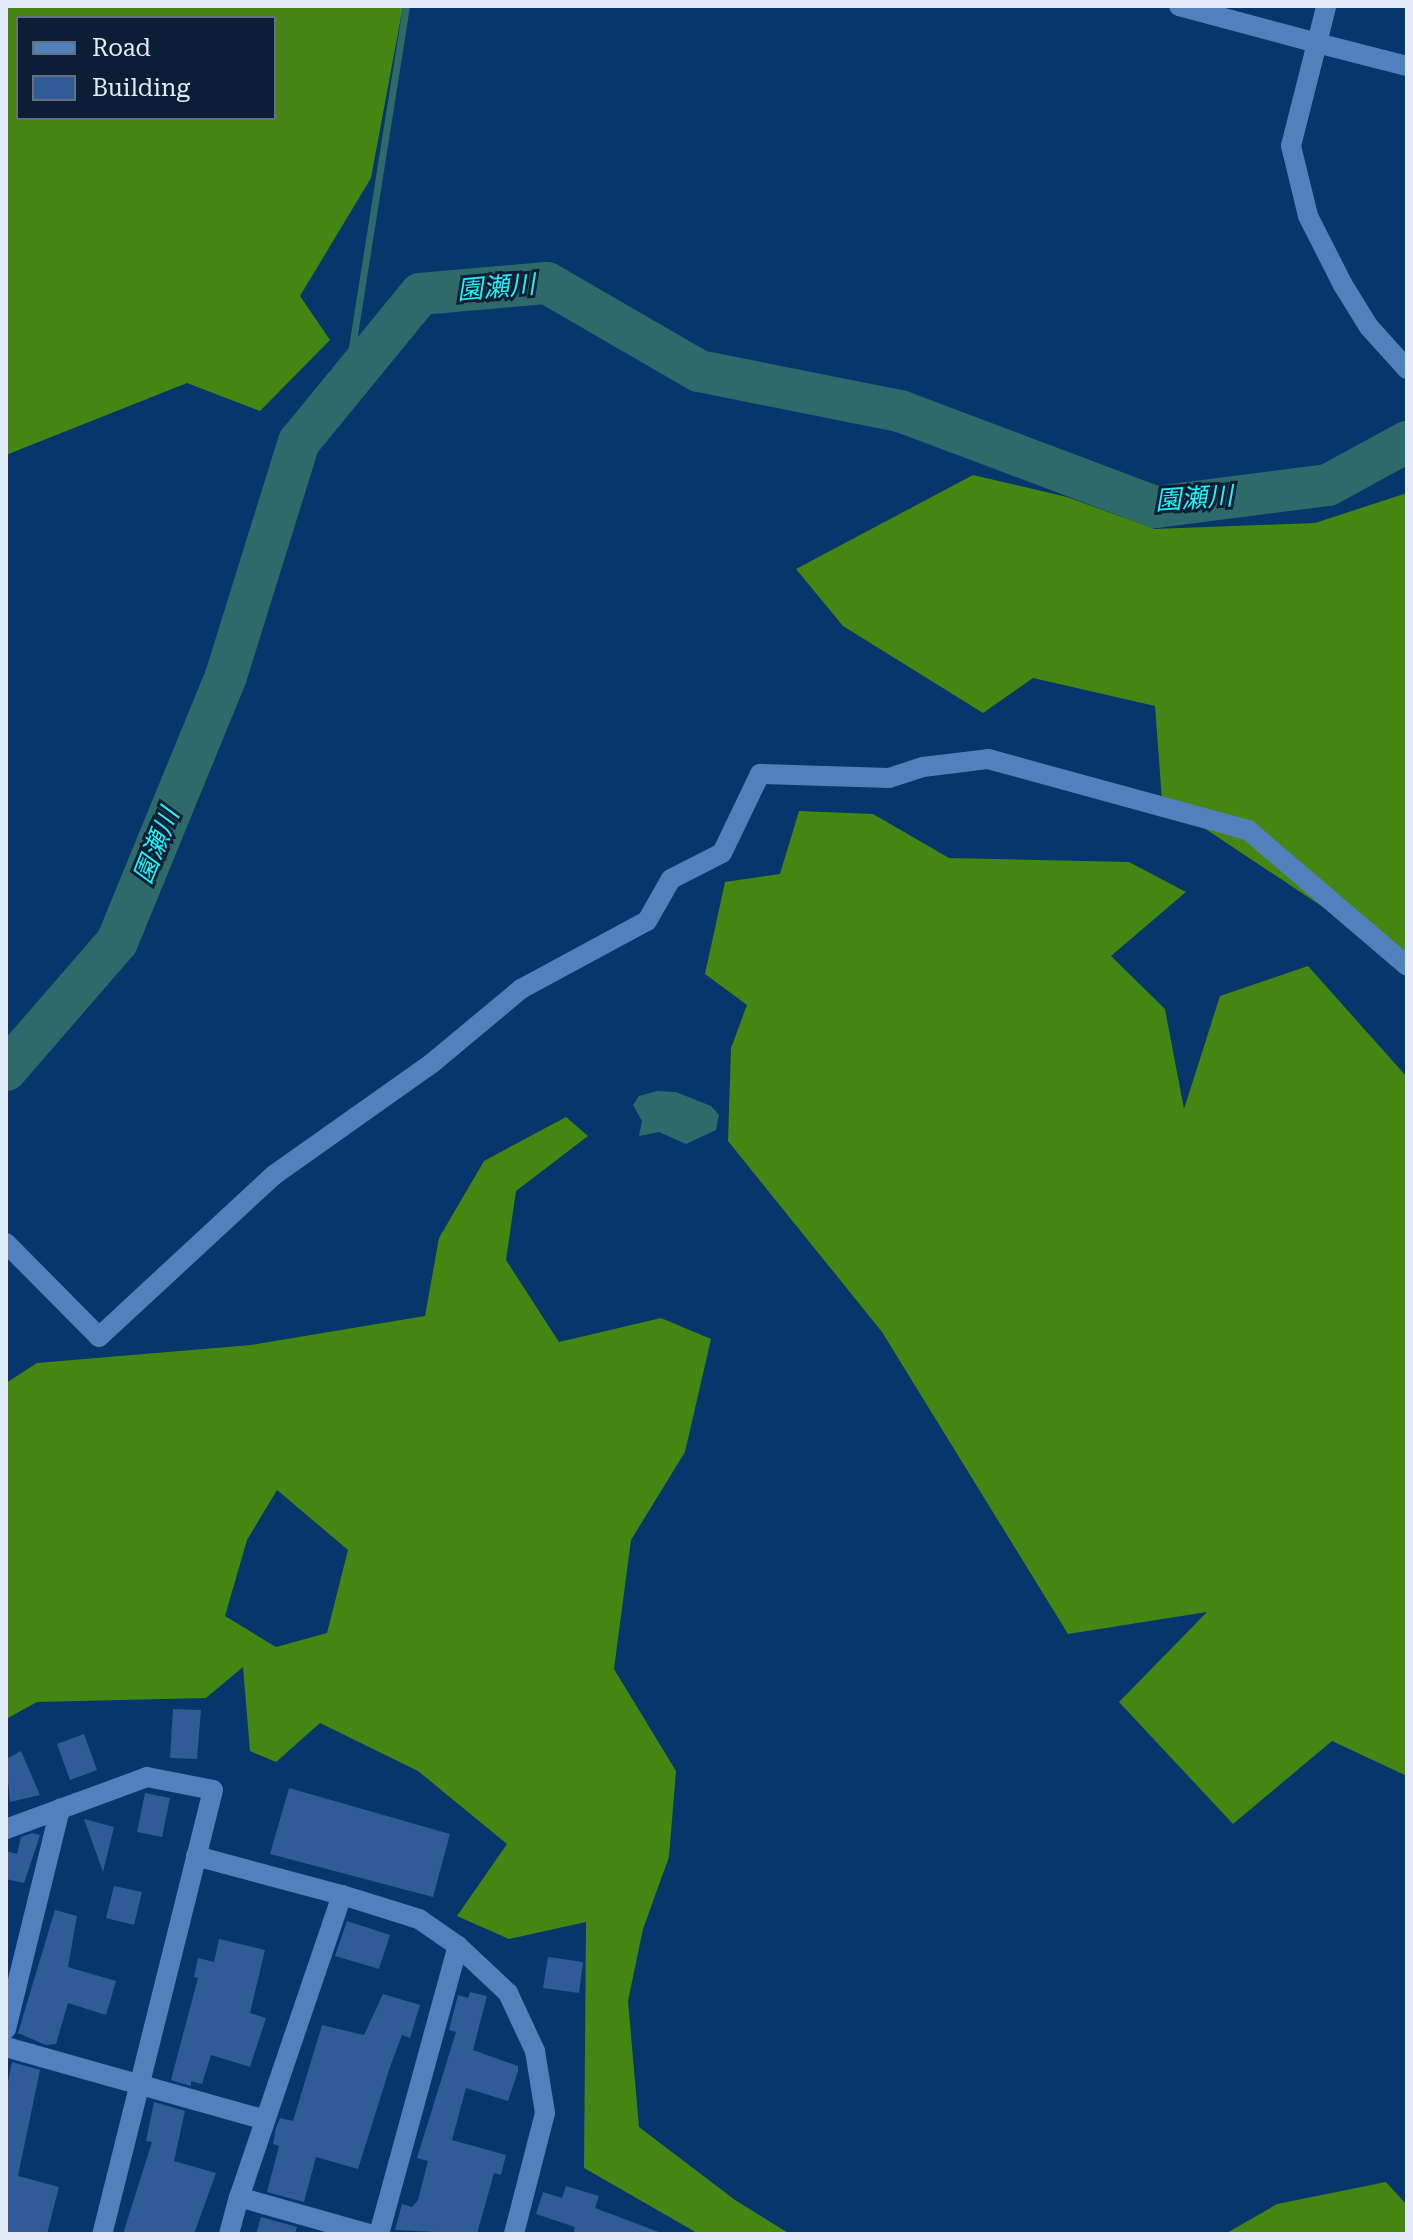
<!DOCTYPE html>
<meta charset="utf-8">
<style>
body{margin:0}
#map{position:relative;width:1413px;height:2240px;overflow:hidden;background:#06366b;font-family:"Roboto Serif","Noto Sans JP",serif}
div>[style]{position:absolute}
.forest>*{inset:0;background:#458512}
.water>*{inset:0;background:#2f6a6a}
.stream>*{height:7px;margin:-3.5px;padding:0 3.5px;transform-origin:3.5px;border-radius:3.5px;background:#2f6a6a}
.river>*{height:42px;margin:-21px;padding:0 21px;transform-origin:21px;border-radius:21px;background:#2f6a6a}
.building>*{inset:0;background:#2f5c94}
.minor>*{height:20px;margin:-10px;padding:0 10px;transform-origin:10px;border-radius:10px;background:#5280bc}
span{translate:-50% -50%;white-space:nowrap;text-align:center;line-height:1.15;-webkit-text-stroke:6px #0c1e36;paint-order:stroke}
.water-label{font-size:26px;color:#1cf5f6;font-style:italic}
.frame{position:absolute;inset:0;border:8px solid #e1ebf8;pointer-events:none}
.legend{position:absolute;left:16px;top:16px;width:260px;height:104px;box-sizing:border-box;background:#0c1e36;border:2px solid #617084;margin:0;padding:10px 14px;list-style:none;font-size:24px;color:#e1ebf8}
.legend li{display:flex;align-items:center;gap:16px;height:40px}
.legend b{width:40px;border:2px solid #617084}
</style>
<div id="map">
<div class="forest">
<div style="clip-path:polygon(evenodd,6px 6px,403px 6px,371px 178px,300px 296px,330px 340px,260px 411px,187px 383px,6px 455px,6px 6px,18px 18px,274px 18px,274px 118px,18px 118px,18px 18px)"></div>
<div style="clip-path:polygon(973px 475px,1067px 497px,1155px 529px,1315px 523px,1407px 493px,1407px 963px,1162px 800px,1155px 706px,1033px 678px,983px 713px,843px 626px,796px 569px)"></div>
<div style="clip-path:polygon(799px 811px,873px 814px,949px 858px,1129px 862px,1186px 892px,1111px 956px,1165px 1009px,1184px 1109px,1220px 996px,1308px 966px,1407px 1077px,1407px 1776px,1332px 1741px,1233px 1824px,1119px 1702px,1207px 1612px,1068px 1634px,882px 1332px,728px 1141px,731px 1048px,747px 1005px,705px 974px,725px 882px,780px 874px)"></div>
<div style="clip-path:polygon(evenodd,566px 1117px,588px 1136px,516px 1191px,506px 1260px,559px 1342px,661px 1318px,711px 1339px,685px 1452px,631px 1540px,614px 1669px,676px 1771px,669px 1857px,643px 1929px,628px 2001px,639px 2127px,735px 2200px,790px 2234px,699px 2234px,584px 2168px,586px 1922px,509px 1939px,457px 1916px,507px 1844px,418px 1771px,320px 1723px,276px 1762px,250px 1751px,243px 1667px,206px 1698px,37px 1702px,6px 1719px,6px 1383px,37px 1363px,251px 1345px,425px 1316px,439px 1238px,484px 1161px,566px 1117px,277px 1490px,348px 1550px,327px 1633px,276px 1647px,225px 1616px,247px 1540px,277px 1490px)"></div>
<div style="clip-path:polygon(1386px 2182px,1407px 2205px,1407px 2234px,1225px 2234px,1277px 2204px)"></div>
</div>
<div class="water">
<div style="clip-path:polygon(657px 1091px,676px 1092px,711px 1106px,719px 1115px,716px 1130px,686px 1144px,659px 1132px,639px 1136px,642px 1121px,633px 1105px,639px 1096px)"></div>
</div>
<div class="stream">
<div style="left:346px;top:385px;width:384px;rotate:-81deg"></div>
</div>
<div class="river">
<div style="left:6px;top:1070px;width:169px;rotate:-49.1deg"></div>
<div style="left:117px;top:942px;width:287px;rotate:-67.7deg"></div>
<div style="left:226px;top:676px;width:245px;rotate:-72.7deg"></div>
<div style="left:299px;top:442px;width:191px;rotate:-50.7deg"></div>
<div style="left:420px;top:294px;width:127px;rotate:-5deg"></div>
<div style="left:547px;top:283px;width:176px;rotate:30.1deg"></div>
<div style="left:699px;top:371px;width:205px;rotate:11.3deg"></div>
<div style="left:900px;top:411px;width:273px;rotate:20.6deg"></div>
<div style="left:1156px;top:507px;width:173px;rotate:-7.3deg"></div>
<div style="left:1328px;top:485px;width:90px;rotate:-28.6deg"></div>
</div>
<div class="building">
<div style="clip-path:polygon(173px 1709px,201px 1710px,197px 1759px,170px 1758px)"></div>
<div style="clip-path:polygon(84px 1734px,97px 1770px,70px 1780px,57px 1744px)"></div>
<div style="clip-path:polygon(21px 1751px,40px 1795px,10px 1802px,6px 1759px)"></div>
<div style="clip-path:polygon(289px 1788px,450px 1834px,433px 1897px,270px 1854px)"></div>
<div style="clip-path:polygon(145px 1793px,170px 1798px,162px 1837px,137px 1832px)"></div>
<div style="clip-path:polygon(84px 1819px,114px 1827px,103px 1872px)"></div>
<div style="clip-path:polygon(32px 1833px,40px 1835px,24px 1883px,6px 1879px,6px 1851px,17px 1854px,21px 1837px)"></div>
<div style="clip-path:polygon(114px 1886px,142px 1892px,134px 1925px,106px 1918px)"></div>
<div style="clip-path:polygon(55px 1910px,77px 1916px,68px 1967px,116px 1981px,106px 2015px,68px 2003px,56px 2044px,46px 2045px,18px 2033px)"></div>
<div style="clip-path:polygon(347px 1921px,390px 1935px,379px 1969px,335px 1956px)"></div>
<div style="clip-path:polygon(219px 1939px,265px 1950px,250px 2013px,266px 2018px,250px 2067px,211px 2055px,202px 2084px,191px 2081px,191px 2086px,171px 2080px,198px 1978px,194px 1977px,198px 1958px,214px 1962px)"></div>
<div style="clip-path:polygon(548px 1957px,583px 1962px,579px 1993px,543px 1988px)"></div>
<div style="clip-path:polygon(470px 1992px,487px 1996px,473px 2050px,518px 2066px,518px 2071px,508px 2101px,466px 2088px,452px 2140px,506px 2155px,501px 2175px,494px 2173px,477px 2234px,395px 2230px,402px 2204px,412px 2207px,418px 2200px,428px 2161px,417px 2158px,456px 2032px,449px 2030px,458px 1995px,468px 1998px)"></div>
<div style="clip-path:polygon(383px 1994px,420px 2005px,410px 2038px,402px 2035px,390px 2067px,358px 2169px,316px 2157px,304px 2202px,267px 2192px,279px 2146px,273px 2144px,276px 2128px,280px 2118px,293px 2121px,322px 2025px,364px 2035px)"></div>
<div style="clip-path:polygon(12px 2062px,40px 2070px,18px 2176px,59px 2187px,47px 2234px,6px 2234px,6px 2091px)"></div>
<div style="clip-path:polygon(154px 2102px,185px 2111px,174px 2161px,216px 2173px,194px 2234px,123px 2234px,152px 2142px,146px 2141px)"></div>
<div style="clip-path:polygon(566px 2186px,599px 2196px,595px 2208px,664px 2234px,573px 2234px,575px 2227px,536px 2214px,543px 2192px,562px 2198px)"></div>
<div style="clip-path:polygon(261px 2217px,297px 2227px,295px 2234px,256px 2234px)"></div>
</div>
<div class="minor">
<div style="left:1179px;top:6px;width:143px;rotate:15deg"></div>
<div style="left:1317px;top:43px;width:38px;rotate:-76deg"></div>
<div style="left:1407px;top:66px;width:93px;rotate:-165.7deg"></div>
<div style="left:1317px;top:43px;width:106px;rotate:104.2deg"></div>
<div style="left:1291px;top:146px;width:72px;rotate:76.3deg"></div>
<div style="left:1308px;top:216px;width:77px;rotate:63.1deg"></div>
<div style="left:1343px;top:285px;width:49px;rotate:58.2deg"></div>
<div style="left:1369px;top:327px;width:57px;rotate:47.9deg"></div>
<div style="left:6px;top:1243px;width:132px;rotate:45.3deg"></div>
<div style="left:99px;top:1337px;width:238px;rotate:-42.8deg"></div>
<div style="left:274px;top:1175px;width:192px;rotate:-35.3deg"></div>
<div style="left:431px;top:1064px;width:117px;rotate:-39.8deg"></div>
<div style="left:521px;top:989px;width:143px;rotate:-28.4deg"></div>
<div style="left:647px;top:921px;width:48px;rotate:-60.3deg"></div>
<div style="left:671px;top:879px;width:57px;rotate:-27deg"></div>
<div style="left:722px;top:853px;width:88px;rotate:-64.3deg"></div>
<div style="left:760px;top:774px;width:129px;rotate:1.8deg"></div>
<div style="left:889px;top:778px;width:36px;rotate:-18deg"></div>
<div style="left:923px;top:767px;width:65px;rotate:-7deg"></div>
<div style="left:988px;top:759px;width:270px;rotate:15.3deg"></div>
<div style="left:1248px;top:830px;width:209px;rotate:40.5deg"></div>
<div style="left:6px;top:1829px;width:150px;rotate:-20.2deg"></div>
<div style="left:147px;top:1777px;width:67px;rotate:11.1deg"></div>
<div style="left:213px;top:1790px;width:458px;rotate:104deg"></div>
<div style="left:196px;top:1856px;width:151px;rotate:15deg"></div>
<div style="left:342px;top:1895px;width:319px;rotate:108.8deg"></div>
<div style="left:239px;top:2197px;width:135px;rotate:15.9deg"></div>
<div style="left:342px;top:1895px;width:81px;rotate:17.3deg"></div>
<div style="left:419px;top:1919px;width:47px;rotate:34.7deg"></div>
<div style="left:458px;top:1946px;width:69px;rotate:43.2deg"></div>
<div style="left:508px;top:1993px;width:64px;rotate:65deg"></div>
<div style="left:535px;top:2051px;width:63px;rotate:80.8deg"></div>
<div style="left:545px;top:2113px;width:125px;rotate:104.4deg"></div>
<div style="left:6px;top:2029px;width:227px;rotate:-76.2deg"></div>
<div style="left:6px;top:2047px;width:269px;rotate:15.7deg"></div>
<div style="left:229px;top:2234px;width:38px;rotate:-75deg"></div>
<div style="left:379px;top:2234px;width:299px;rotate:-74.7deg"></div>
</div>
<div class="water-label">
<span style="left:496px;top:288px;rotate:-5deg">園瀬川</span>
<span style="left:1194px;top:499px;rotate:-4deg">園瀬川</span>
<span style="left:157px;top:846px;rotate:-68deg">園瀬川</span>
</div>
<div class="frame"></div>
<ul class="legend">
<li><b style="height:10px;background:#5280bc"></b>Road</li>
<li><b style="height:22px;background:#2f5c94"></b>Building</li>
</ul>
</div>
